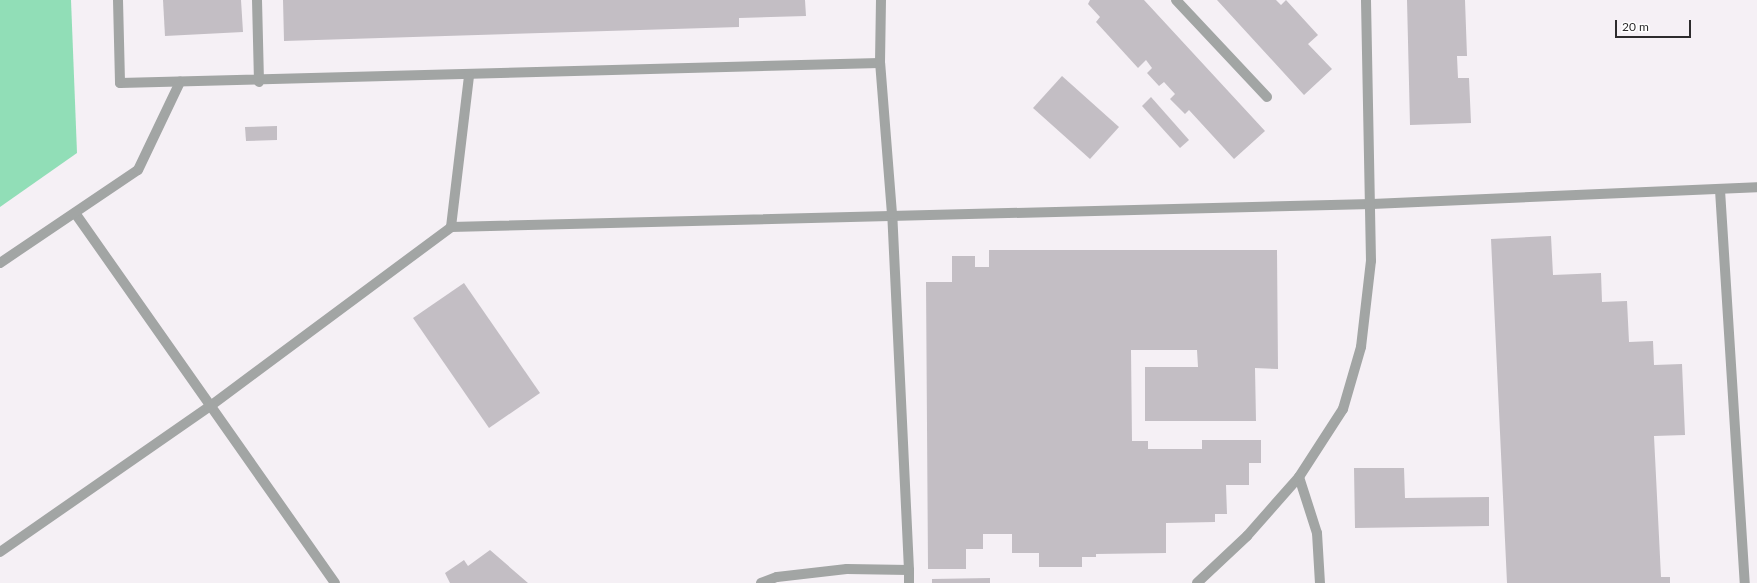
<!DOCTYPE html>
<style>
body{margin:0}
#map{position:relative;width:1757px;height:583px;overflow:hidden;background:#f5f0f5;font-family:Lato,sans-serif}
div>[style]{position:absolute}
.water>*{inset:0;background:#91deb7}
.building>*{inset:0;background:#c3bec4}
.minor>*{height:10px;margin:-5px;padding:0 5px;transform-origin:5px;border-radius:5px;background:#a2a5a4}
span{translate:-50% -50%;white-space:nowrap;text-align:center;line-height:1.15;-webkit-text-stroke:3px #fff;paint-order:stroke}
.scale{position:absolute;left:1615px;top:20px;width:76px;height:18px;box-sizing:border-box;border:2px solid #2d2b2d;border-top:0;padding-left:5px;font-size:12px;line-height:14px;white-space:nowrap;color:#2d2b2d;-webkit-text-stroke:3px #fff;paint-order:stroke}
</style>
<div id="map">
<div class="water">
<div style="clip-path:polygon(0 0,71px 0,77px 153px,0 207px)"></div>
</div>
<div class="building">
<div style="clip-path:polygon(163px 0,241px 0,243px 32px,165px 36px)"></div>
<div style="clip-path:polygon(283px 0,805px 0,806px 16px,739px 18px,739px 27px,284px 41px)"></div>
<div style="clip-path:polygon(1090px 0,1144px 0,1265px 131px,1234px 159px,1189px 110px,1185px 114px,1170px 99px,1175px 94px,1164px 82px,1159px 86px,1147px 73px,1152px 68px,1146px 60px,1138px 68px,1096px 22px,1100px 17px,1088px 4px)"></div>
<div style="clip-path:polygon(1217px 0,1276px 0,1281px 5px,1286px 0,1318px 35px,1308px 44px,1332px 69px,1304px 95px)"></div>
<div style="clip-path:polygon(1407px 0,1465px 0,1467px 56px,1457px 56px,1458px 78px,1469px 78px,1471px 123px,1410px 125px)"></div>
<div style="clip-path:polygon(1062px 76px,1119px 127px,1090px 159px,1033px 108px)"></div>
<div style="clip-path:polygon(1151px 97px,1189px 140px,1180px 148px,1142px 106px)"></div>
<div style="clip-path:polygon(277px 126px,277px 140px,246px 141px,245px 127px)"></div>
<div style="clip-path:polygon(1551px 236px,1553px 275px,1601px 273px,1602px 302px,1627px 301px,1629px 342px,1653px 341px,1654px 365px,1682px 364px,1685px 435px,1654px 436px,1661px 577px,1670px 577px,1670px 583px,1507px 583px,1491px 239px)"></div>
<div style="clip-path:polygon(989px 250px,1277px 250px,1278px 369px,1255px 368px,1256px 421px,1145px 421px,1145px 367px,1198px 367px,1197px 350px,1131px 350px,1132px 441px,1148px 441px,1148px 449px,1202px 449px,1202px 440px,1261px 440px,1261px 463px,1249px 463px,1249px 485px,1226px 485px,1227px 514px,1215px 514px,1215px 522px,1166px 523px,1166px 553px,1096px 554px,1096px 557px,1082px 557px,1082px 567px,1039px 567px,1039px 553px,1012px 553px,1012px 534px,983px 534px,983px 549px,966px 549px,966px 569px,928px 569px,926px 282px,952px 282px,952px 256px,975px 256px,975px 267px,989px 267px)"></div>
<div style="clip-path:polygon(464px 283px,540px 393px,489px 428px,413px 318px)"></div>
<div style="clip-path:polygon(1354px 468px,1404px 468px,1405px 498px,1489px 497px,1489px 526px,1355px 528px)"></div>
<div style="clip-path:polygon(490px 550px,528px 583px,450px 583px,445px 573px,464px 560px,468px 566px)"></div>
<div style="clip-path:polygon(990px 578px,990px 583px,932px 583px,932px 579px)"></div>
</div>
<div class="minor">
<div style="left:118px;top:0;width:83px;rotate:88.6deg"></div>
<div style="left:120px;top:83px;width:760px;rotate:-1.51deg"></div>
<div style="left:257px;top:0;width:82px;rotate:88.6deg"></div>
<div style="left:1176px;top:0;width:133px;rotate:46.8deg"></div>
<div style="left:1720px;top:190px;width:394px;rotate:86.4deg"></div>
<div style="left:75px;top:213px;width:452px;rotate:54.9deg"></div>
<div style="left:451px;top:227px;width:153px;rotate:-83.2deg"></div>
<div style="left:0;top:263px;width:166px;rotate:-34deg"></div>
<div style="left:138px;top:170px;width:98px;rotate:-64.5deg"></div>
<div style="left:1299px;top:477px;width:59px;rotate:72.2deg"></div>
<div style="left:1317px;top:533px;width:50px;rotate:86.6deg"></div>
<div style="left:0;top:552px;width:254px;rotate:-34.8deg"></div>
<div style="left:209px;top:407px;width:302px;rotate:-36.6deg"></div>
<div style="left:451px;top:227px;width:921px;rotate:-1.43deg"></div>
<div style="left:1372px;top:204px;width:385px;rotate:-2.5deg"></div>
<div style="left:909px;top:570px;width:13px;rotate:90deg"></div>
<div style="left:761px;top:583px;width:17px;rotate:-21deg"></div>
<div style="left:777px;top:577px;width:70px;rotate:-6.5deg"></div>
<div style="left:847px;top:569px;width:62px;rotate:0.9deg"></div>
<div style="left:909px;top:570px;width:356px;rotate:-92.7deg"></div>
<div style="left:892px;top:214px;width:151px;rotate:-94.5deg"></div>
<div style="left:880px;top:63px;width:63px;rotate:-89.1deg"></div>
<div style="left:1197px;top:583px;width:69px;rotate:-43.2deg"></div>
<div style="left:1247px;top:536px;width:79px;rotate:-48.6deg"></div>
<div style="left:1299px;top:477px;width:81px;rotate:-57.1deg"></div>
<div style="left:1343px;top:409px;width:65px;rotate:-73.8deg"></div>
<div style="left:1361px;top:347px;width:87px;rotate:-83.4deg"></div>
<div style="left:1371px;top:261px;width:261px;rotate:-91.1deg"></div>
</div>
<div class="scale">20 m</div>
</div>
